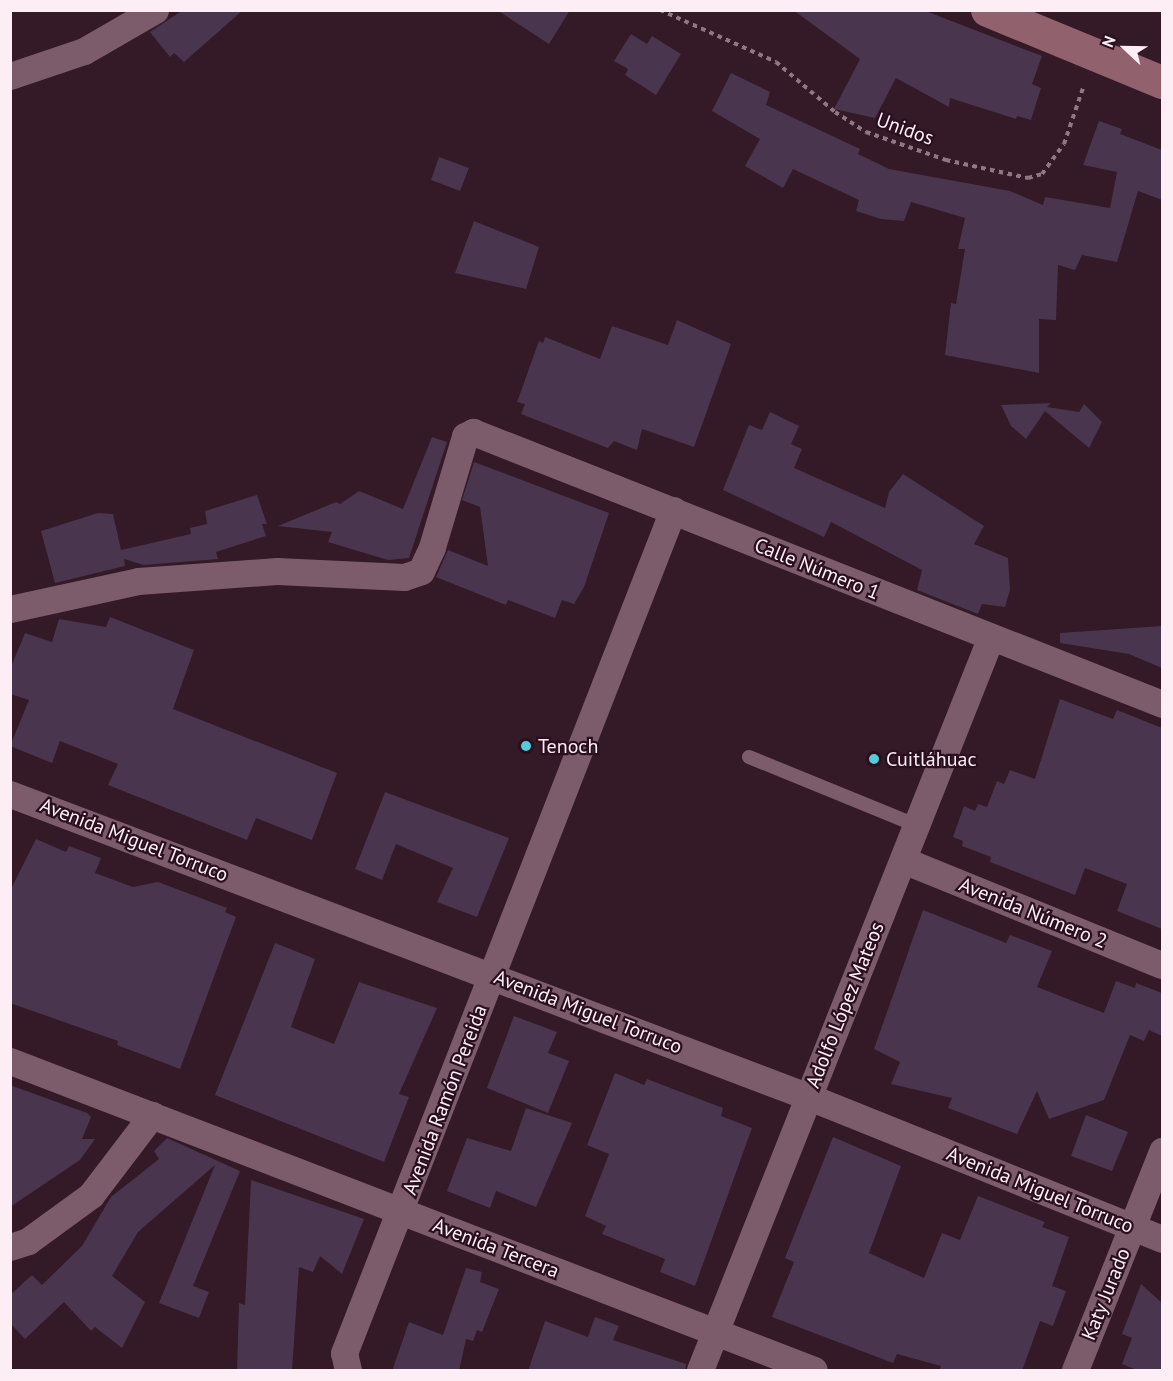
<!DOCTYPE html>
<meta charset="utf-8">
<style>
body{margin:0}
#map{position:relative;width:1173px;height:1381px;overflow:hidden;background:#341927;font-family:"PT Sans",sans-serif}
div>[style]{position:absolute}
.building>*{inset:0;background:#49354d}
.path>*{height:4px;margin-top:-2px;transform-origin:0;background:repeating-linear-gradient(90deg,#8f7883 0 4.5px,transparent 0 9px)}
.service>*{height:14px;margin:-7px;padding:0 7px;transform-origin:7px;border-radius:7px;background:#7c5b6b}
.minor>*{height:27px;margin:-13.5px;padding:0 13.5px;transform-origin:13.5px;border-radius:13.5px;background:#7c5b6b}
.secondary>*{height:33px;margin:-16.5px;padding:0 16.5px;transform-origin:16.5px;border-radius:16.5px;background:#91616e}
.dots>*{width:16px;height:16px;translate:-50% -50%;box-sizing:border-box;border:3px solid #2a101e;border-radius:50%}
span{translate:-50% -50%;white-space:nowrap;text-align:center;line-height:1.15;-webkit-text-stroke:4.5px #2a101e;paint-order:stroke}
.street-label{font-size:20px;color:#fdedf4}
.poi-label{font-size:20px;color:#fdedf4}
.left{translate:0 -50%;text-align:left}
.frame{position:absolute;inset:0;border:12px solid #fdedf4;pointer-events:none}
.north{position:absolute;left:1095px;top:18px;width:60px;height:60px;-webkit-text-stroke:4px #2a101e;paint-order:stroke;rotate:292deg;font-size:16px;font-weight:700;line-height:24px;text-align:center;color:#fdedf4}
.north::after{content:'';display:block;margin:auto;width:21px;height:27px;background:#fdedf4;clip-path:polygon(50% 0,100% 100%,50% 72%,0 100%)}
</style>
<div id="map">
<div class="building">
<div style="clip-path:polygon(183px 10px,243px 10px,184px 62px,174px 53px,170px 57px,150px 32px)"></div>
<div style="clip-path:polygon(497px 10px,570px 10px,549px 44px)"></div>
<div style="clip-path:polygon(793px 10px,923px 10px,1042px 56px,1032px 84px,1041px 88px,1031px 120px,1017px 116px,1016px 119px,950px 98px,949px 107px,896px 78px,875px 118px,834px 109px,860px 59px)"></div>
<div style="clip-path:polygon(631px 34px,647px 44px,652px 36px,681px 54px,656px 95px,625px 75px,628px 69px,614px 61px)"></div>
<div style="clip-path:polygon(731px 73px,770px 92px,766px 105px,860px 149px,858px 154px,889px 169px,1010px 191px,1043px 205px,1045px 197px,1110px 208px,1117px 172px,1083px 165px,1099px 121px,1122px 129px,1120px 134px,1162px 150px,1162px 200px,1138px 191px,1117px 262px,1082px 255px,1075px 270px,1058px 265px,1056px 320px,1039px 319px,1039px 373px,945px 355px,951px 303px,956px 304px,965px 249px,958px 249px,965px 218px,911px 202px,904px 221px,881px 219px,856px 211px,859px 200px,793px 169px,783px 188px,745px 166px,760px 139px,712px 111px)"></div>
<div style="clip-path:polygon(439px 157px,469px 168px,460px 191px,431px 180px)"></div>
<div style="clip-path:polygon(474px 221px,539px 247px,526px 289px,455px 273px)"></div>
<div style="clip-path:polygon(677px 320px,731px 344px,694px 447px,642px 429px,637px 450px,614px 441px,608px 448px,521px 414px,525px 404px,517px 402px,539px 341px,543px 343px,545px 337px,600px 359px,612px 326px,668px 345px)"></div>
<div style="clip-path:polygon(1051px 403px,1047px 407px,1079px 412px,1084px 404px,1102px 422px,1089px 448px,1045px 411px,1026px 439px,1011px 426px,1001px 405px)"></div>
<div style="clip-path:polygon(770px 412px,799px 426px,791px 444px,802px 449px,794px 468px,885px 508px,889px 492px,903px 474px,984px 526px,974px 544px,1008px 558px,1010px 590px,1005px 607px,982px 604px,978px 614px,917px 590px,922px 570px,831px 522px,824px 537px,723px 490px,749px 425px,762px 430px)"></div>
<div style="clip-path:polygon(432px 437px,447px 442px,409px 558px,388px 560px,328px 542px,332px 532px,278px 526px,336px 502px,340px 504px,359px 491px,403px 509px)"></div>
<div style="clip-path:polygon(474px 462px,609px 513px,584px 587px,574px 604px,562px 600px,555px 618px,508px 600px,506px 605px,436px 577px,448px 550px,488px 566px,480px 507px,462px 500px)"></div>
<div style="clip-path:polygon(257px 495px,267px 524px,262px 524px,266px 536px,216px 552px,218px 559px,144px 565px,124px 559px,125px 566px,55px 583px,41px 531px,98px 513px,113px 514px,121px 550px,191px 534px,190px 528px,207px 524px,205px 511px)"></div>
<div style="clip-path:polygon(110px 617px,194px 650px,173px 709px,337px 773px,312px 840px,256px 818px,247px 840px,108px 785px,118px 764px,60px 741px,52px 763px,10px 746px,29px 700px,10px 694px,10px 669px,25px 633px,52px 642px,59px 619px,106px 627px)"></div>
<div style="clip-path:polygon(1162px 626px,1162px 668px,1129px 654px,1060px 643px,1060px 633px)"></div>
<div style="clip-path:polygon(1060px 699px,1113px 719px,1117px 710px,1162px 728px,1162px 929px,1117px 911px,1127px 884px,1085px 868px,1075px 895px,990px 862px,991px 857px,962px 846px,963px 841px,953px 837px,964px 806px,975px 811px,978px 804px,987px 807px,997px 781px,1004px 784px,1010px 770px,1035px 779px)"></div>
<div style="clip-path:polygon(385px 792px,509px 838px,477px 917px,437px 902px,453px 868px,396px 844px,382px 880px,355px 869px)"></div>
<div style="clip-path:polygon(36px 839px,66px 852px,69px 846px,101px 858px,95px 873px,133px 887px,158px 882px,227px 908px,225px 912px,236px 917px,180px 1069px,117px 1045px,118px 1041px,10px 1003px,10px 891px)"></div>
<div style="clip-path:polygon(923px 910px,1006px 943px,1010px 935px,1052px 951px,1037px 987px,1104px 1013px,1116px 981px,1135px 988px,1136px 983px,1162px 993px,1162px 1036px,1149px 1030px,1144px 1041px,1130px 1035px,1104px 1100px,1049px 1119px,1037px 1091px,1017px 1134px,948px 1108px,952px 1098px,891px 1084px,900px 1062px,874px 1049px)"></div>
<div style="clip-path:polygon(275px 943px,315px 959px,291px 1027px,334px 1044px,359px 982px,437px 1008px,399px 1094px,409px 1097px,384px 1162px,215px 1095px)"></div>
<div style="clip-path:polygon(514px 1016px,557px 1032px,548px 1053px,569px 1061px,548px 1113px,487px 1088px)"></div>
<div style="clip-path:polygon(615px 1073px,644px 1085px,647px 1079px,723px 1108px,721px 1116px,752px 1128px,695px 1286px,660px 1272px,665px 1259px,602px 1234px,606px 1226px,585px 1216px,609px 1154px,587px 1145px)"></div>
<div style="clip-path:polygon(10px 1085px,87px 1113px,91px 1117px,82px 1139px,95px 1139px,80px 1160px,10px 1207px)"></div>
<div style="clip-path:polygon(526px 1108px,572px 1123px,536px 1207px,496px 1191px,490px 1208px,447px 1191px,467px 1138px,511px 1151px)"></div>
<div style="clip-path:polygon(1086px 1115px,1128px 1132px,1112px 1171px,1071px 1156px)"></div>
<div style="clip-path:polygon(833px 1137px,901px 1166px,869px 1253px,924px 1278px,942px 1233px,960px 1240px,978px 1196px,1045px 1222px,1042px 1227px,1069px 1237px,1052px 1286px,1066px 1291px,1053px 1326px,1040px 1321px,1022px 1371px,939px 1371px,941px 1366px,897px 1354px,893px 1363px,772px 1317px,794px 1262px,785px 1258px)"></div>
<div style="clip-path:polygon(167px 1138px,240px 1171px,193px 1286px,209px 1292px,199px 1318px,159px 1303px,215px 1165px,138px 1232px,112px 1276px,145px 1302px,122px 1348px,95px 1327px,91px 1331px,64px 1302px,25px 1339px,10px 1323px,10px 1295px,32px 1275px,42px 1285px,82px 1246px,111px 1197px,159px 1159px,154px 1151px)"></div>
<div style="clip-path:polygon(251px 1180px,364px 1219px,342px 1274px,320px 1256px,313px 1272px,299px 1267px,292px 1371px,237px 1371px,239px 1303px,245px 1305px)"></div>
<div style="clip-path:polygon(466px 1268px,482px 1272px,480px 1282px,499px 1289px,482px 1332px,477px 1330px,473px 1341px,466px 1339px,459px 1371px,392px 1371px,409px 1322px,443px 1335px)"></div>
<div style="clip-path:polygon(1141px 1284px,1162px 1303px,1162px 1371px,1139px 1371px,1122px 1364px,1132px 1338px,1122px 1334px)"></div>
<div style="clip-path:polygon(595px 1317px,619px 1326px,613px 1340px,686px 1364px,685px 1371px,528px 1371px,545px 1321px,588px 1337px)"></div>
</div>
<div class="path">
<div style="left:660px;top:10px;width:127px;rotate:24.1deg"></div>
<div style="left:776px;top:62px;width:77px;rotate:40.3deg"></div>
<div style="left:835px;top:112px;width:37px;rotate:33deg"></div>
<div style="left:866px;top:132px;width:85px;rotate:19.3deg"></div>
<div style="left:946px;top:160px;width:84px;rotate:12.4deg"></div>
<div style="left:1028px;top:178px;width:15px;rotate:-16deg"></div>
<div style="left:1042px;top:174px;width:37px;rotate:-54deg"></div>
<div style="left:1064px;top:144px;width:62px;rotate:-71.3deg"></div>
</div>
<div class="service">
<div style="left:749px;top:757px;width:180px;rotate:22.2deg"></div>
</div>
<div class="minor">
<div style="left:10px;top:76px;width:78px;rotate:-18.7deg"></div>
<div style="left:84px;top:51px;width:82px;rotate:-30deg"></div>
<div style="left:10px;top:609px;width:131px;rotate:-12.3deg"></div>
<div style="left:138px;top:581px;width:139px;rotate:-4.1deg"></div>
<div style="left:277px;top:571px;width:127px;rotate:2.7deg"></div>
<div style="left:404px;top:577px;width:18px;rotate:-19deg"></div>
<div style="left:421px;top:571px;width:26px;rotate:-65deg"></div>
<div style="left:432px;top:547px;width:116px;rotate:-73.4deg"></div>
<div style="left:465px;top:436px;width:9px;rotate:-27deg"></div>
<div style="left:473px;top:432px;width:741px;rotate:21.54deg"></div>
<div style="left:10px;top:794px;width:855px;rotate:20.77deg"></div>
<div style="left:809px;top:1097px;width:380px;rotate:21.9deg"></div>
<div style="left:903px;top:860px;width:279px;rotate:22.1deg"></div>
<div style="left:10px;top:1061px;width:861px;rotate:21.02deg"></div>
<div style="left:10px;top:1247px;width:19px;rotate:-18deg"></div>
<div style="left:28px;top:1241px;width:78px;rotate:-36.1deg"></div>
<div style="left:91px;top:1195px;width:101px;rotate:-52.7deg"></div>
<div style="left:348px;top:1370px;width:17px;rotate:-103deg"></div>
<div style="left:344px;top:1353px;width:905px;rotate:-68.68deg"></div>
<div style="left:700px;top:1370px;width:786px;rotate:-68.36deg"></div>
<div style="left:1075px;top:1370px;width:236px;rotate:-68.3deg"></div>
</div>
<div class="secondary">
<div style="left:987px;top:10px;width:189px;rotate:22.4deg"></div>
</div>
<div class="dots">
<div style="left:526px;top:746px;background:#54cadd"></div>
<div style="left:874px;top:759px;background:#54cadd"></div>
</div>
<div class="street-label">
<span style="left:905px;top:129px;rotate:20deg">Unidos</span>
<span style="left:817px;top:569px;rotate:22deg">Calle Número 1</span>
<span style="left:134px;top:840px;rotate:21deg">Avenida Miguel Torruco</span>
<span style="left:1033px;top:913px;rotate:22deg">Avenida Número 2</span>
<span style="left:845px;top:1005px;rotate:-68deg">Adolfo López Mateos</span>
<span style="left:588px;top:1012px;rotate:21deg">Avenida Miguel Torruco</span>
<span style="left:445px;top:1100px;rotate:-69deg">Avenida Ramón Pereida</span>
<span style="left:1040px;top:1190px;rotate:22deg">Avenida Miguel Torruco</span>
<span style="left:496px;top:1248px;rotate:21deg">Avenida Tercera</span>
<span style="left:1106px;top:1294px;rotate:-68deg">Katy Jurado</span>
</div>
<div class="poi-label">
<span class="left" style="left:538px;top:746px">Tenoch</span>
<span class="left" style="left:886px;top:759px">Cuitláhuac</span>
</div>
<div class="frame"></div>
<div class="north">N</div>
</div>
